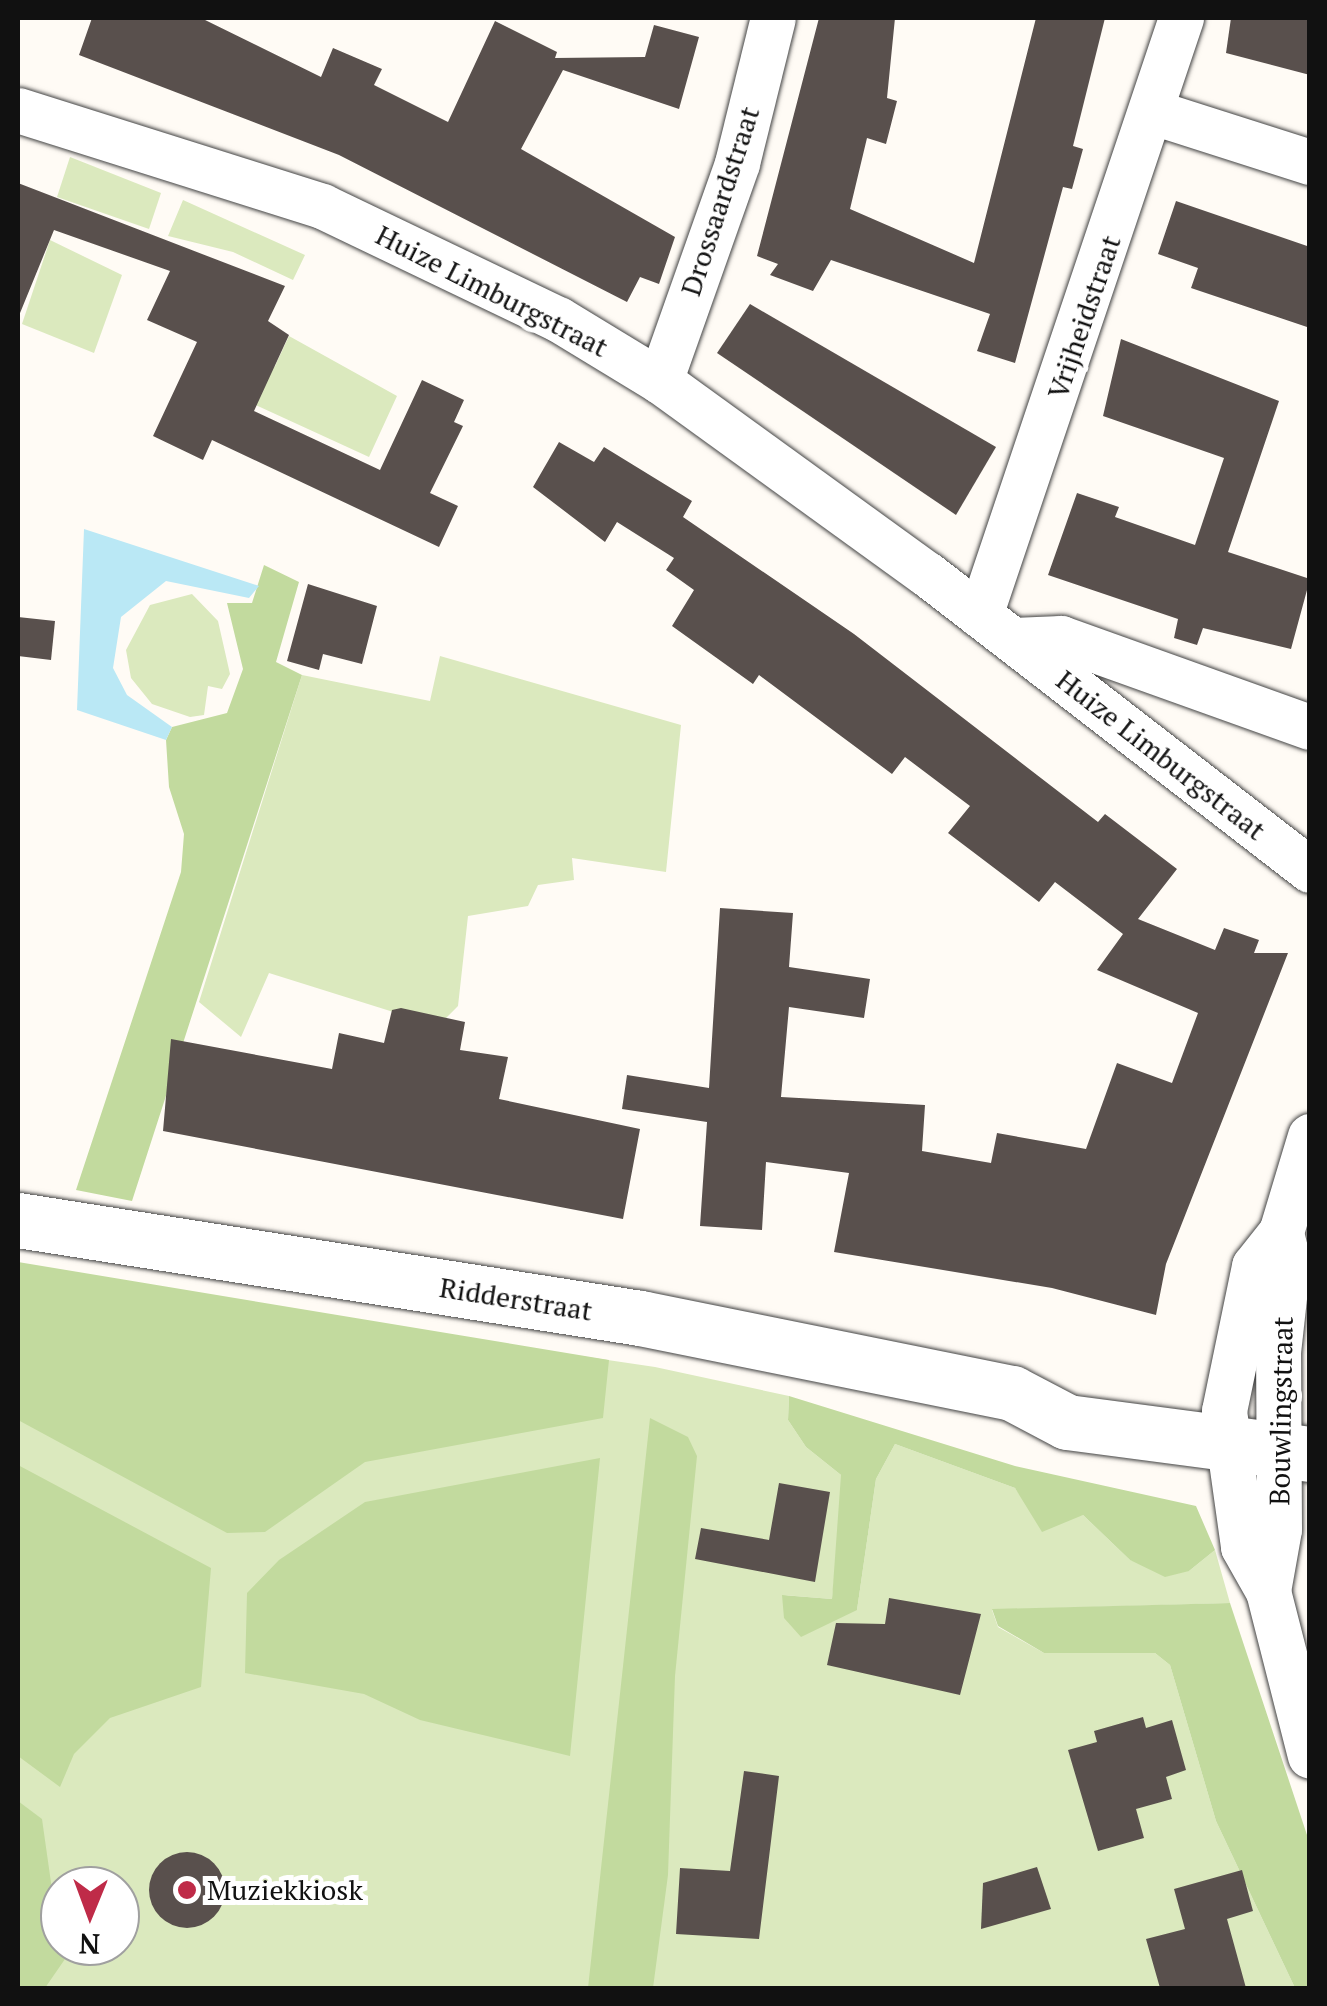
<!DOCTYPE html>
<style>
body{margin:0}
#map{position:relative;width:1327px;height:2006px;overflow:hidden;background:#fffbf5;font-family:"PT Serif",serif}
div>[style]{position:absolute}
.green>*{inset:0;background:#dbe9be}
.forest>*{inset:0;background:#c2da9e}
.water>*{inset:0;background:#bae8f5}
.building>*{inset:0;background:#59504d}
.round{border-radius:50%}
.roads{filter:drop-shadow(0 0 2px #444) drop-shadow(0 0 2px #444)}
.minor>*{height:45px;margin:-22.5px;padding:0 22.5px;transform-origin:22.5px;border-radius:22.5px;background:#fff}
.tertiary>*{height:55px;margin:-27.5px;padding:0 27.5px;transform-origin:27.5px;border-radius:27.5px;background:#fff}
.dots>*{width:28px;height:28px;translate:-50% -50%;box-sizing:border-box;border:5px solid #fff;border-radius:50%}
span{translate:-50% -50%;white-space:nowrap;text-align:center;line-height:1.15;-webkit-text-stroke:10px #fff;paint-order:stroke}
.street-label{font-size:28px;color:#111}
.poi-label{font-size:28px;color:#111}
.left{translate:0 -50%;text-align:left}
.frame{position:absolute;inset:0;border:20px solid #111;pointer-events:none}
.north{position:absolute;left:40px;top:1866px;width:100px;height:100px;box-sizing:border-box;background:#fff;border:2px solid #a0a0a0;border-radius:50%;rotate:181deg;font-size:28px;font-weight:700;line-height:40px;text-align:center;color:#111}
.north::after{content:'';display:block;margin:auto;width:35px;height:45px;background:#bf2b48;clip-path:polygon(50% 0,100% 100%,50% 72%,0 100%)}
</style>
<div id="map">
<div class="green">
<div style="clip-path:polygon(70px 157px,161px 193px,149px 229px,57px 197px)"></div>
<div style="clip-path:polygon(183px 200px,305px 255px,293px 280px,233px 252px,168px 236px)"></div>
<div style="clip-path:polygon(50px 240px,122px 275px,94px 353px,22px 324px)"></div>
<div style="clip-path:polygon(289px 336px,397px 396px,369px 457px,234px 395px,275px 366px)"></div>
<div style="clip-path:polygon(192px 594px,218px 621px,230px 674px,222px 689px,208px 686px,204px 715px,190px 717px,152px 704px,131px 678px,126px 650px,150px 605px)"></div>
<div style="clip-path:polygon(440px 656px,681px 725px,666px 872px,572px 858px,574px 880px,538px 885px,528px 906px,468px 916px,458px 1006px,438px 1026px,269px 973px,241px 1037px,199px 1002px,302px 675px,430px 701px)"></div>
<div style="clip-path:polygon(evenodd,18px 1273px,655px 1367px,789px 1396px,788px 1420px,806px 1447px,841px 1475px,842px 1504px,832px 1599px,783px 1595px,857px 1610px,876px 1479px,895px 1444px,1015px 1488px,1036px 1518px,1083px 1515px,1130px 1560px,1189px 1571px,1215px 1550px,1230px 1603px,992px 1610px,998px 1627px,1044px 1653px,1155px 1653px,1170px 1665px,1216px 1821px,1295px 1988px,18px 1988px,18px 1273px,60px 1886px,120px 1886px,120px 1946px,60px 1946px,60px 1886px)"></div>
</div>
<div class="forest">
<div style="clip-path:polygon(264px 565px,299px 582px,276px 662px,302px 675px,132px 1201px,76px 1190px,181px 872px,184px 834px,169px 787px,166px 740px,172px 727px,227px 713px,243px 669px,227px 603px,252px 603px)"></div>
<div style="clip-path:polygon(18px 1262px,609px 1360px,603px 1418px,365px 1462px,265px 1532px,227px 1533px,18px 1420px)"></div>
<div style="clip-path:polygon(789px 1396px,1015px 1466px,1196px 1506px,1215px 1550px,1189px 1571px,1165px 1577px,1130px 1560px,1083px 1515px,1042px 1532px,1015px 1488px,895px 1444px,876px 1479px,857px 1610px,801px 1637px,784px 1618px,782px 1595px,832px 1599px,841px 1475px,806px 1447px,788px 1420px)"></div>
<div style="clip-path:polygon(650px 1418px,688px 1437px,697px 1456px,675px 1676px,668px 1875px,653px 1988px,588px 1988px)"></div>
<div style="clip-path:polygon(600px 1458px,570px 1756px,420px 1720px,364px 1694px,245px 1673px,247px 1593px,279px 1560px,365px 1502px)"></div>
<div style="clip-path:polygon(18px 1465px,211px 1568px,201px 1687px,110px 1718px,74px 1754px,60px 1787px,18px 1756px)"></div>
<div style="clip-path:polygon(1230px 1603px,1309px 1841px,1309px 1988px,1295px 1988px,1216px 1821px,1170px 1665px,1155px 1653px,1044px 1653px,998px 1626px,992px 1609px)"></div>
<div style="clip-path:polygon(18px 1801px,42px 1819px,60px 1946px,74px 1946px,45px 1988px,18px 1988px)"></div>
</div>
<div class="water">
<div style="clip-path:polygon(84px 529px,259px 586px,249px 598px,166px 581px,121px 617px,113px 668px,127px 695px,172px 727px,166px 740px,77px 710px)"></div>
</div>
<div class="building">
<div style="clip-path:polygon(92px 18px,201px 18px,321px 77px,333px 48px,382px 69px,374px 85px,448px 122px,495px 21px,557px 52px,555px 58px,645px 57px,654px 25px,699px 37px,679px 109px,563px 70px,521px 149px,675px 237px,659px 284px,640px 277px,627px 302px,339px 155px,79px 55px)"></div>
<div style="clip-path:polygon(819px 18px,895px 18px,887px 98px,897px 101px,886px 144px,867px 138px,850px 209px,974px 263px,1036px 18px,1105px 18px,1073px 146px,1083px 149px,1072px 189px,1063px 187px,1015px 363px,977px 351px,990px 314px,831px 260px,813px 291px,770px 275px,778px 264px,757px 256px)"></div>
<div style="clip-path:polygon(1231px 18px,1310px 18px,1310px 75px,1226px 53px)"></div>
<div style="clip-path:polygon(18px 183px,285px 286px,268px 321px,289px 335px,254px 411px,380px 470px,422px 380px,464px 400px,454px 422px,463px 426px,430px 493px,458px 506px,439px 547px,212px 440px,203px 460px,153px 436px,197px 342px,147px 320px,170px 271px,54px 230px,18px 318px)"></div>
<div style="clip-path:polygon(1176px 201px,1310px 247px,1310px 328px,1191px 288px,1198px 268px,1158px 254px)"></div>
<div style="clip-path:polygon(750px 304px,996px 447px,956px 515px,717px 353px)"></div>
<div style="clip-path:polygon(1121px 339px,1279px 401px,1228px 552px,1310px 579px,1291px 649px,1203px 628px,1197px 645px,1174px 638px,1178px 619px,1048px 575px,1077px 493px,1119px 507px,1115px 517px,1195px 545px,1224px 458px,1103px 416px)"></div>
<div style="clip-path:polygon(559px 442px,594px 462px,604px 447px,692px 501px,683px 517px,854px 634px,1098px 822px,1105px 814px,1177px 869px,1138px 919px,1215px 950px,1224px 928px,1259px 940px,1254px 953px,1288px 953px,1166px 1264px,1156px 1315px,1052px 1288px,834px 1252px,849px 1173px,766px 1162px,762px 1230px,700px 1226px,707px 1122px,622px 1109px,627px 1075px,709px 1088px,720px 908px,793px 913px,789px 967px,870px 979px,864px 1018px,789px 1007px,781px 1097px,925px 1105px,922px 1151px,991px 1163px,997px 1133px,1086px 1149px,1117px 1063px,1172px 1083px,1198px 1013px,1097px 970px,1123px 934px,1055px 882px,1039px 902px,948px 833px,970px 806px,905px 757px,892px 774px,759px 675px,753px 684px,672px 626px,694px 590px,666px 570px,674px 558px,617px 522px,605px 542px,533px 487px)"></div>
<div style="clip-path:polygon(308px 584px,377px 606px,362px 664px,323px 654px,319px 670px,287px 661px)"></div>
<div style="clip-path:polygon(18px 617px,55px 621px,51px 660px,18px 656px)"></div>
<div style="clip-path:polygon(401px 1008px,465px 1022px,460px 1050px,508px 1057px,499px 1099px,640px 1129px,623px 1219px,163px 1131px,171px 1039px,332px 1069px,339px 1033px,384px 1043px,392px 1010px)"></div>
<div style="clip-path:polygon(779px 1483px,830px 1492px,815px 1582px,695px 1559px,701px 1528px,769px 1540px)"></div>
<div style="clip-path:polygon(889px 1598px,981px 1614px,960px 1695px,827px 1665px,836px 1623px,885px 1624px)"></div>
<div style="clip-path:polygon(1143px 1717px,1146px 1728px,1172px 1720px,1186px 1770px,1166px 1777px,1172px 1799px,1136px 1809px,1144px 1838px,1098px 1851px,1068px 1750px,1097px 1742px,1094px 1731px)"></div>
<div style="clip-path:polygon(744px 1771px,779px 1776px,759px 1939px,676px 1934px,680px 1868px,730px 1871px)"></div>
<div class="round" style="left:149px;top:1852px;width:76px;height:76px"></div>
<div style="clip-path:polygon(1037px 1867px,1051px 1909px,981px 1929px,983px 1883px)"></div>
<div style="clip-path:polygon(1242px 1870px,1253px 1911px,1227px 1919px,1246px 1988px,1160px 1988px,1146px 1939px,1185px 1929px,1174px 1889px)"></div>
</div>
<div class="roads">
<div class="minor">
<div style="left:18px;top:110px;width:319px;rotate:17.5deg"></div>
<div style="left:322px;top:206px;width:262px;rotate:25.6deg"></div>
<div style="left:558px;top:319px;width:119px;rotate:31.3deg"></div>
<div style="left:660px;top:381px;width:329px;rotate:35.9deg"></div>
<div style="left:927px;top:574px;width:484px;rotate:37.7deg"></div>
<div style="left:1153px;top:112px;width:165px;rotate:17.7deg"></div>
<div style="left:660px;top:381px;width:231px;rotate:-70.5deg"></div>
<div style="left:737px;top:163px;width:149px;rotate:-76.1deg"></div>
<div style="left:980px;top:615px;width:630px;rotate:-71.39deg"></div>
<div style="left:1013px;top:640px;width:48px;rotate:-2.4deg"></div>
<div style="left:1061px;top:638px;width:264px;rotate:19.7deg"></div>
<div style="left:1310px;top:1136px;width:100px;rotate:106.8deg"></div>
<div style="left:1281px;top:1232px;width:43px;rotate:128.5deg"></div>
<div style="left:1254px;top:1266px;width:148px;rotate:101.7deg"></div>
<div style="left:1224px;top:1411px;width:137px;rotate:82deg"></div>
<div style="left:1243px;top:1547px;width:51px;rotate:60.4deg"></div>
<div style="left:1268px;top:1591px;width:170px;rotate:75.7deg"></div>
<div style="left:1268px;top:1591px;width:63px;rotate:-79.9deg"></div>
<div style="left:1279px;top:1529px;width:177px;rotate:-90.3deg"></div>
<div style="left:1278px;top:1352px;width:92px;rotate:-83.7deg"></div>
<div style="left:1288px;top:1261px;width:30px;rotate:-104deg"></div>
</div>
<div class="tertiary">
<div style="left:18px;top:1220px;width:630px;rotate:8.95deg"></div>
<div style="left:640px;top:1318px;width:379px;rotate:11.4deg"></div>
<div style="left:1012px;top:1393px;width:62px;rotate:27.8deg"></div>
<div style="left:1067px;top:1422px;width:245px;rotate:7.5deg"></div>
</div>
</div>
<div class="dots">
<div style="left:187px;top:1890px;background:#bf2b48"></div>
</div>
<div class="street-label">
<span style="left:720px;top:201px;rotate:-72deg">Drossaardstraat</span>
<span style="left:492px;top:291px;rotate:27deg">Huize Limburgstraat</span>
<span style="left:1084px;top:317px;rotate:-71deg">Vrijheidstraat</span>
<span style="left:1161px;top:755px;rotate:38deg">Huize Limburgstraat</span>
<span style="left:516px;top:1299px;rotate:9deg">Ridderstraat</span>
<span style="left:1281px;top:1411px;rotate:-89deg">Bouwlingstraat</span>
</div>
<div class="poi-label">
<span class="left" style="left:207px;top:1890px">Muziekkiosk</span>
</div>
<div class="frame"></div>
<div class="north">N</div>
</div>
